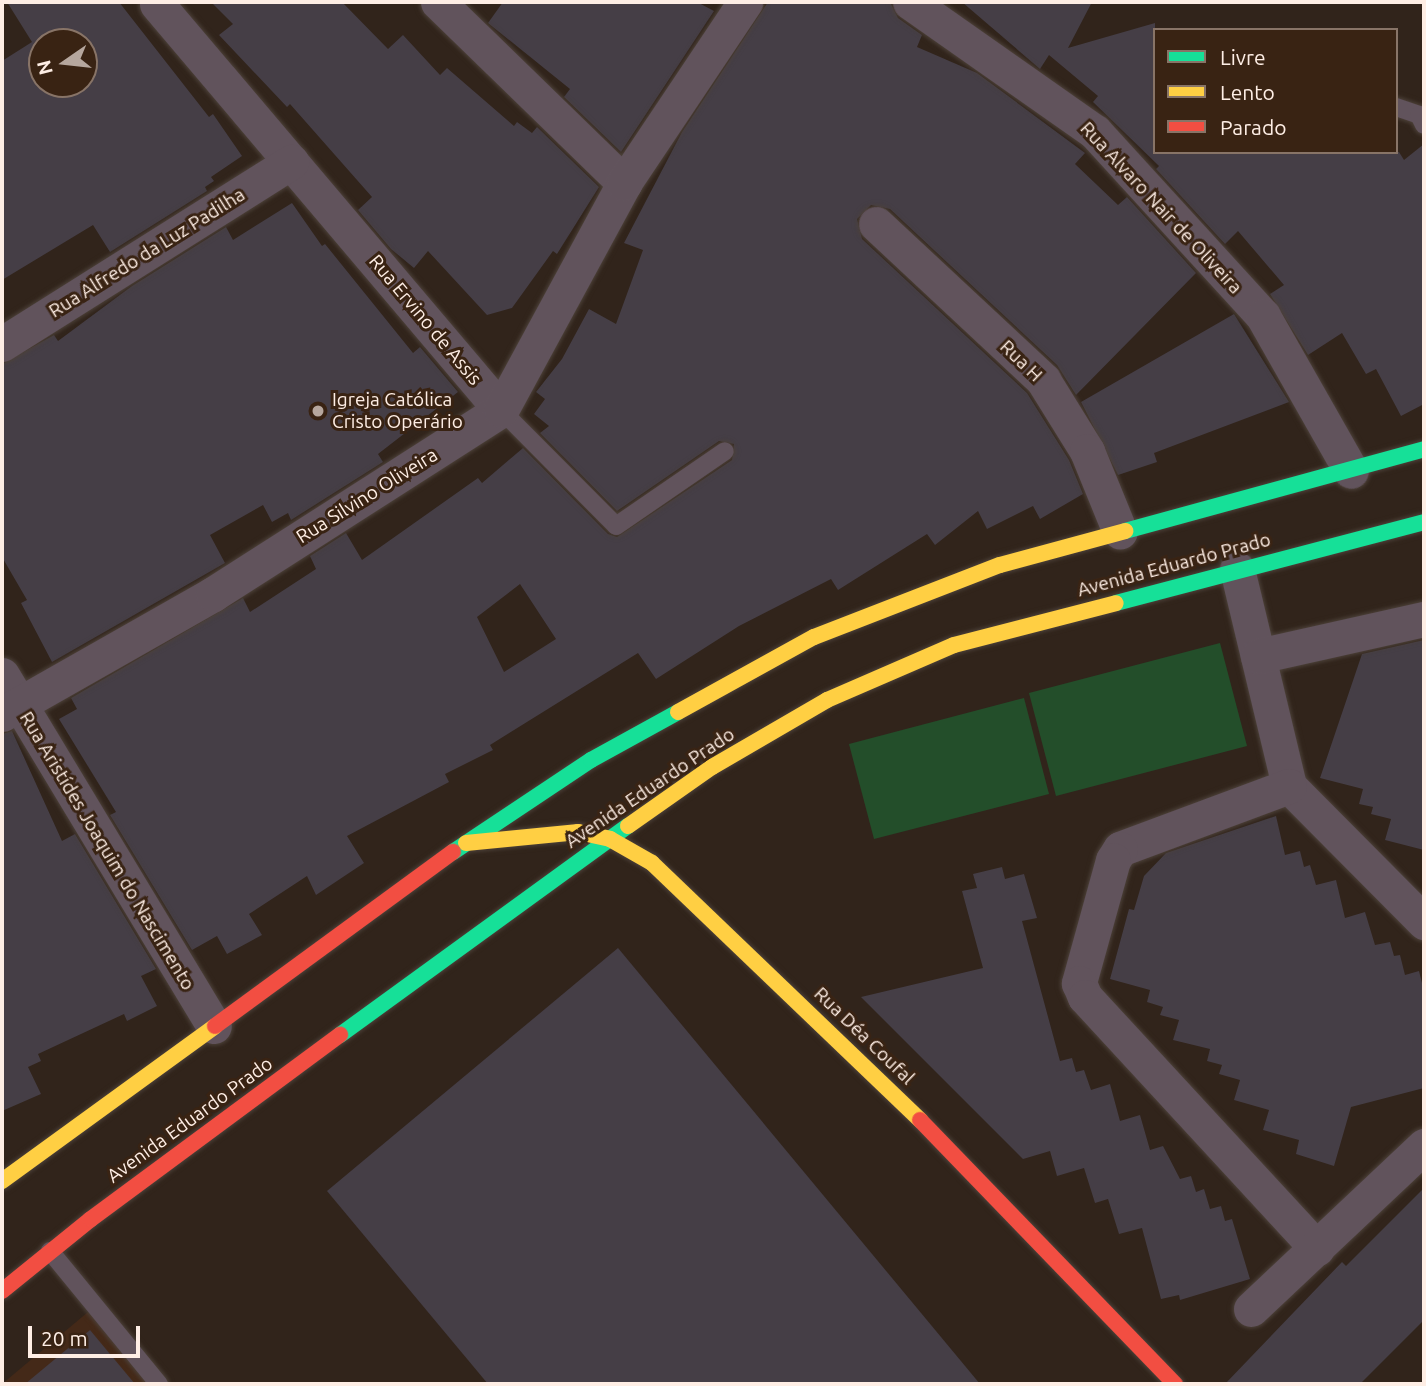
<!DOCTYPE html>
<meta charset="utf-8">
<style>
body{margin:0}
#map{position:relative;width:1426px;height:1386px;overflow:hidden;background:#31241b;font-family:Ubuntu,sans-serif}
div>[style]{position:absolute}
.built>*{inset:0;background:#442918}
.green>*{inset:0;background:#234e2a}
.building>*{inset:0;background:#453e46}
.roads{filter:drop-shadow(0 0 2px #4c4139) drop-shadow(0 0 2px #4c4139)}
.lane>*{height:18px;margin:-9px;padding:0 9px;transform-origin:9px;border-radius:9px;background:#61535c}
.street>*{height:35px;margin:-17.5px;padding:0 17.5px;transform-origin:17.5px;border-radius:17.5px;background:#61535c}
.fast>*{height:16px;margin:-8px;padding:0 8px;transform-origin:8px;border-radius:8px;background:#16e098}
.slow>*{height:16px;margin:-8px;padding:0 8px;transform-origin:8px;border-radius:8px;background:#ffcf43}
.jam>*{height:16px;margin:-8px;padding:0 8px;transform-origin:8px;border-radius:8px;background:#f24e42}
.dots>*{width:19px;height:19px;translate:-50% -50%;box-sizing:border-box;border:4px solid #392313;border-radius:50%}
span{translate:-50% -50%;white-space:nowrap;text-align:center;line-height:1.15;-webkit-text-stroke:6px #392313;paint-order:stroke}
.street-label{font-size:19px;color:#feeee5}
.poi-label{font-size:19px;color:#feeee5}
.left{translate:0 -50%;text-align:left}
.frame{position:absolute;inset:0;border:4px solid #feeee5;pointer-events:none}
.legend{position:absolute;left:1153px;top:28px;width:245px;height:126px;box-sizing:border-box;background:#392313;border:2px solid #887467;margin:0;padding:9px 12px;list-style:none;font-size:21px;color:#feeee5}
.legend li{display:flex;align-items:center;gap:14px;height:35px}
.legend b{width:35px;border:2px solid #887467}
.north{position:absolute;left:28px;top:28px;width:70px;height:70px;box-sizing:border-box;background:#392313;border:2px solid #887467;border-radius:50%;rotate:256deg;font-size:19px;font-weight:700;line-height:28px;text-align:center;color:#feeee5}
.north::after{content:'';display:block;margin:auto;width:24px;height:32px;background:#b6a79e;clip-path:polygon(50% 0,100% 100%,50% 72%,0 100%)}
.scale{position:absolute;left:28px;top:1326px;width:112px;height:32px;box-sizing:border-box;border:4px solid #feeee5;border-top:0;padding-left:9px;font-size:21px;line-height:24px;white-space:nowrap;color:#feeee5;-webkit-text-stroke:5px #392313;paint-order:stroke}
</style>
<div id="map">
<div class="built">
<div style="clip-path:polygon(100px 1302px,169px 1384px,2px 1384px)"></div>
</div>
<div class="green">
<div style="clip-path:polygon(1220px 643px,1247px 746px,1056px 796px,1029px 693px)"></div>
<div style="clip-path:polygon(1024px 698px,1049px 794px,874px 839px,849px 744px)"></div>
</div>
<div class="building">
<div style="clip-path:polygon(evenodd,7px 2px,119px 2px,209px 117px,213px 114px,242px 156px,211px 177px,214px 181px,205px 187px,207px 191px,110px 252px,93px 225px,2px 280px,2px 61px,32px 42px,7px 2px,42px 42px,84px 42px,84px 84px,42px 84px,42px 42px)"></div>
<div style="clip-path:polygon(211px 2px,342px 2px,388px 49px,403px 35px,440px 75px,447px 68px,514px 126px,517px 122px,532px 133px,537px 127px,599px 187px,557px 254px,553px 251px,512px 308px,487px 315px,428px 251px,414px 268px,391px 249px,358px 210px,372px 197px,290px 104px,287px 107px,219px 35px,233px 24px)"></div>
<div style="clip-path:polygon(503px 2px,697px 2px,714px 11px,621px 152px,564px 97px,570px 89px,488px 23px)"></div>
<div style="clip-path:polygon(evenodd,768px 2px,890px 2px,898px 18px,922px 35px,917px 47px,977px 73px,1085px 153px,1075px 164px,1118px 205px,1127px 197px,1196px 273px,1076px 395px,1057px 365px,890px 209px,871px 205px,857px 219px,862px 239px,1027px 393px,1069px 460px,1083px 494px,1040px 519px,1033px 506px,987px 529px,978px 511px,935px 545px,927px 534px,838px 590px,831px 579px,739px 626px,656px 679px,638px 653px,490px 745px,493px 750px,445px 774px,449px 782px,347px 836px,364px 863px,316px 895px,307px 876px,249px 914px,262px 935px,227px 954px,217px 936px,192px 950px,110px 815px,116px 812px,59px 719px,77px 709px,71px 698px,243px 598px,250px 612px,316px 569px,310px 556px,346px 533px,362px 560px,478px 478px,482px 483px,523px 448px,608px 534px,617px 537px,732px 460px,734px 444px,719px 441px,617px 511px,540px 433px,549px 426px,534px 414px,545px 399px,536px 392px,562px 359px,589px 309px,616px 324px,643px 250px,624px 243px,682px 132px,768px 2px,520px 584px,556px 639px,504px 672px,477px 617px,520px 584px)"></div>
<div style="clip-path:polygon(962px 2px,1092px 2px,1068px 48px,1155px 23px,1155px 152px,1399px 152px,1404px 160px,1424px 144px,1424px 404px,1401px 416px,1376px 369px,1366px 374px,1342px 333px,1308px 355px,1270px 294px,1284px 285px,1238px 231px,1225px 244px,1156px 169px,1159px 166px,1093px 102px,1098px 96px,1049px 55px,1040px 69px)"></div>
<div style="clip-path:polygon(292px 203px,322px 246px,325px 244px,413px 353px,420px 347px,458px 392px,378px 454px,383px 462px,291px 520px,288px 513px,272px 522px,263px 505px,210px 535px,225px 563px,52px 662px,21px 603px,27px 600px,2px 557px,2px 364px,54px 335px,58px 341px,132px 286px,226px 227px,233px 240px)"></div>
<div style="clip-path:polygon(1234px 314px,1289px 402px,1154px 453px,1157px 462px,1118px 475px,1081px 402px)"></div>
<div style="clip-path:polygon(1424px 640px,1424px 850px,1385px 840px,1391px 819px,1371px 814px,1373px 807px,1359px 804px,1363px 789px,1320px 778px,1362px 654px)"></div>
<div style="clip-path:polygon(12px 731px,62px 841px,75px 834px,156px 969px,141px 976px,157px 1006px,127px 1021px,124px 1014px,38px 1054px,41px 1061px,28px 1067px,41px 1094px,2px 1111px,2px 734px)"></div>
<div style="clip-path:polygon(1276px 816px,1285px 855px,1300px 851px,1304px 867px,1310px 865px,1316px 885px,1336px 880px,1345px 918px,1365px 912px,1375px 945px,1390px 942px,1394px 956px,1400px 955px,1405px 975px,1419px 971px,1424px 991px,1424px 1088px,1351px 1107px,1334px 1166px,1296px 1154px,1299px 1140px,1263px 1130px,1269px 1110px,1234px 1100px,1240px 1080px,1219px 1074px,1222px 1065px,1207px 1061px,1210px 1049px,1173px 1040px,1179px 1020px,1160px 1015px,1163px 1007px,1147px 1002px,1150px 990px,1110px 979px,1129px 909px,1134px 910px,1144px 876px,1166px 853px)"></div>
<div style="clip-path:polygon(1002px 867px,1005px 879px,1024px 874px,1037px 918px,1022px 921px,1060px 1061px,1072px 1058px,1076px 1072px,1084px 1070px,1091px 1090px,1110px 1084px,1120px 1121px,1140px 1115px,1150px 1150px,1163px 1146px,1180px 1179px,1191px 1176px,1196px 1192px,1204px 1189px,1210px 1209px,1221px 1206px,1225px 1221px,1232px 1219px,1250px 1279px,1180px 1300px,1179px 1295px,1161px 1299px,1142px 1228px,1119px 1234px,1108px 1199px,1095px 1203px,1084px 1168px,1057px 1176px,1050px 1151px,1023px 1159px,861px 997px,983px 968px,962px 891px,977px 888px,973px 874px)"></div>
<div style="clip-path:polygon(618px 948px,980px 1384px,488px 1384px,327px 1191px)"></div>
<div style="clip-path:polygon(1424px 1188px,1424px 1320px,1360px 1384px,1225px 1384px,1342px 1262px,1346px 1266px)"></div>
<div style="clip-path:polygon(90px 1330px,135px 1384px,25px 1384px)"></div>
</div>
<div class="roads">
<div class="lane">
<div style="left:1396px;top:107px;width:24px;rotate:19deg"></div>
<div style="left:1419px;top:115px;width:11px;rotate:63deg"></div>
<div style="left:501px;top:410px;width:163px;rotate:45.2deg"></div>
<div style="left:616px;top:526px;width:132px;rotate:-34.5deg"></div>
<div style="left:50px;top:1251px;width:172px;rotate:50.7deg"></div>
</div>
<div class="street">
<div style="left:438px;top:2px;width:260px;rotate:44.2deg"></div>
<div style="left:910px;top:2px;width:226px;rotate:35.1deg"></div>
<div style="left:1095px;top:132px;width:249px;rotate:47.6deg"></div>
<div style="left:1263px;top:316px;width:178px;rotate:60.4deg"></div>
<div style="left:157px;top:4px;width:532px;rotate:49.73deg"></div>
<div style="left:876px;top:224px;width:229px;rotate:43deg"></div>
<div style="left:1043px;top:380px;width:84px;rotate:58.2deg"></div>
<div style="left:1087px;top:451px;width:87px;rotate:67.8deg"></div>
<div style="left:2px;top:344px;width:342px;rotate:-32.2deg"></div>
<div style="left:1237px;top:569px;width:223px;rotate:76.5deg"></div>
<div style="left:1289px;top:786px;width:192px;rotate:45.2deg"></div>
<div style="left:1258px;top:656px;width:170px;rotate:-12.6deg"></div>
<div style="left:2px;top:675px;width:410px;rotate:58.9deg"></div>
<div style="left:2px;top:714px;width:243px;rotate:-29.6deg"></div>
<div style="left:213px;top:594px;width:342px;rotate:-32.6deg"></div>
<div style="left:501px;top:410px;width:258px;rotate:-61.5deg"></div>
<div style="left:624px;top:183px;width:218px;rotate:-56.2deg"></div>
<div style="left:1289px;top:786px;width:180px;rotate:159.6deg"></div>
<div style="left:1120px;top:849px;width:13px;rotate:122deg"></div>
<div style="left:1113px;top:860px;width:128px;rotate:105.5deg"></div>
<div style="left:1079px;top:983px;width:15px;rotate:67deg"></div>
<div style="left:1085px;top:997px;width:342px;rotate:47.3deg"></div>
<div style="left:1251px;top:1309px;width:238px;rotate:-43.3deg"></div>
</div>
<div class="fast">
<div style="left:1125px;top:531px;width:310px;rotate:-15.3deg"></div>
<div style="left:1116px;top:603px;width:318px;rotate:-14.7deg"></div>
<div style="left:453px;top:852px;width:166px;rotate:-33.7deg"></div>
<div style="left:591px;top:760px;width:99px;rotate:-28.9deg"></div>
<div style="left:340px;top:1035px;width:356px;rotate:-36deg"></div>
</div>
<div class="slow">
<div style="left:678px;top:712px;width:155px;rotate:-28.9deg"></div>
<div style="left:814px;top:637px;width:199px;rotate:-21.2deg"></div>
<div style="left:1000px;top:565px;width:130px;rotate:-15.2deg"></div>
<div style="left:628px;top:826px;width:103px;rotate:-35.1deg"></div>
<div style="left:712px;top:767px;width:133px;rotate:-30.2deg"></div>
<div style="left:827px;top:700px;width:138px;rotate:-23.4deg"></div>
<div style="left:954px;top:645px;width:167px;rotate:-14.5deg"></div>
<div style="left:466px;top:843px;width:113px;rotate:-5.6deg"></div>
<div style="left:578px;top:832px;width:33px;rotate:12deg"></div>
<div style="left:610px;top:839px;width:48px;rotate:29.7deg"></div>
<div style="left:652px;top:863px;width:371px;rotate:43.8deg"></div>
<div style="left:2px;top:1181px;width:263px;rotate:-36deg"></div>
</div>
<div class="jam">
<div style="left:215px;top:1026px;width:295px;rotate:-36.2deg"></div>
<div style="left:920px;top:1120px;width:367px;rotate:46deg"></div>
<div style="left:2px;top:1291px;width:114px;rotate:-39deg"></div>
<div style="left:91px;top:1219px;width:310px;rotate:-36.5deg"></div>
</div>
</div>
<div class="dots">
<div style="left:318px;top:411px;background:#b6a79e"></div>
</div>
<div class="street-label">
<span style="left:1161px;top:208px;rotate:47deg">Rua Alvaro Nair de Oliveira</span>
<span style="left:147px;top:253px;rotate:-32deg">Rua Alfredo da Luz Padilha</span>
<span style="left:425px;top:320px;rotate:50deg">Rua Ervino de Assis</span>
<span style="left:1021px;top:361px;rotate:44deg">Rua H</span>
<span style="left:367px;top:496px;rotate:-32deg">Rua Silvino Oliveira</span>
<span style="left:1174px;top:565px;rotate:-15deg">Avenida Eduardo Prado</span>
<span style="left:650px;top:788px;rotate:-34deg">Avenida Eduardo Prado</span>
<span style="left:107px;top:851px;rotate:59deg">Rua Aristídes Joaquim do Nascimento</span>
<span style="left:864px;top:1036px;rotate:44deg">Rua Déa Coufal</span>
<span style="left:190px;top:1120px;rotate:-36deg">Avenida Eduardo Prado</span>
</div>
<div class="poi-label">
<span class="left" style="left:332px;top:411px">Igreja Católica<br>Cristo Operário</span>
</div>
<div class="frame"></div>
<ul class="legend">
<li><b style="height:9px;background:#16e098"></b>Livre</li>
<li><b style="height:9px;background:#ffcf43"></b>Lento</li>
<li><b style="height:9px;background:#f24e42"></b>Parado</li>
</ul>
<div class="north">N</div>
<div class="scale">20 m</div>
</div>
